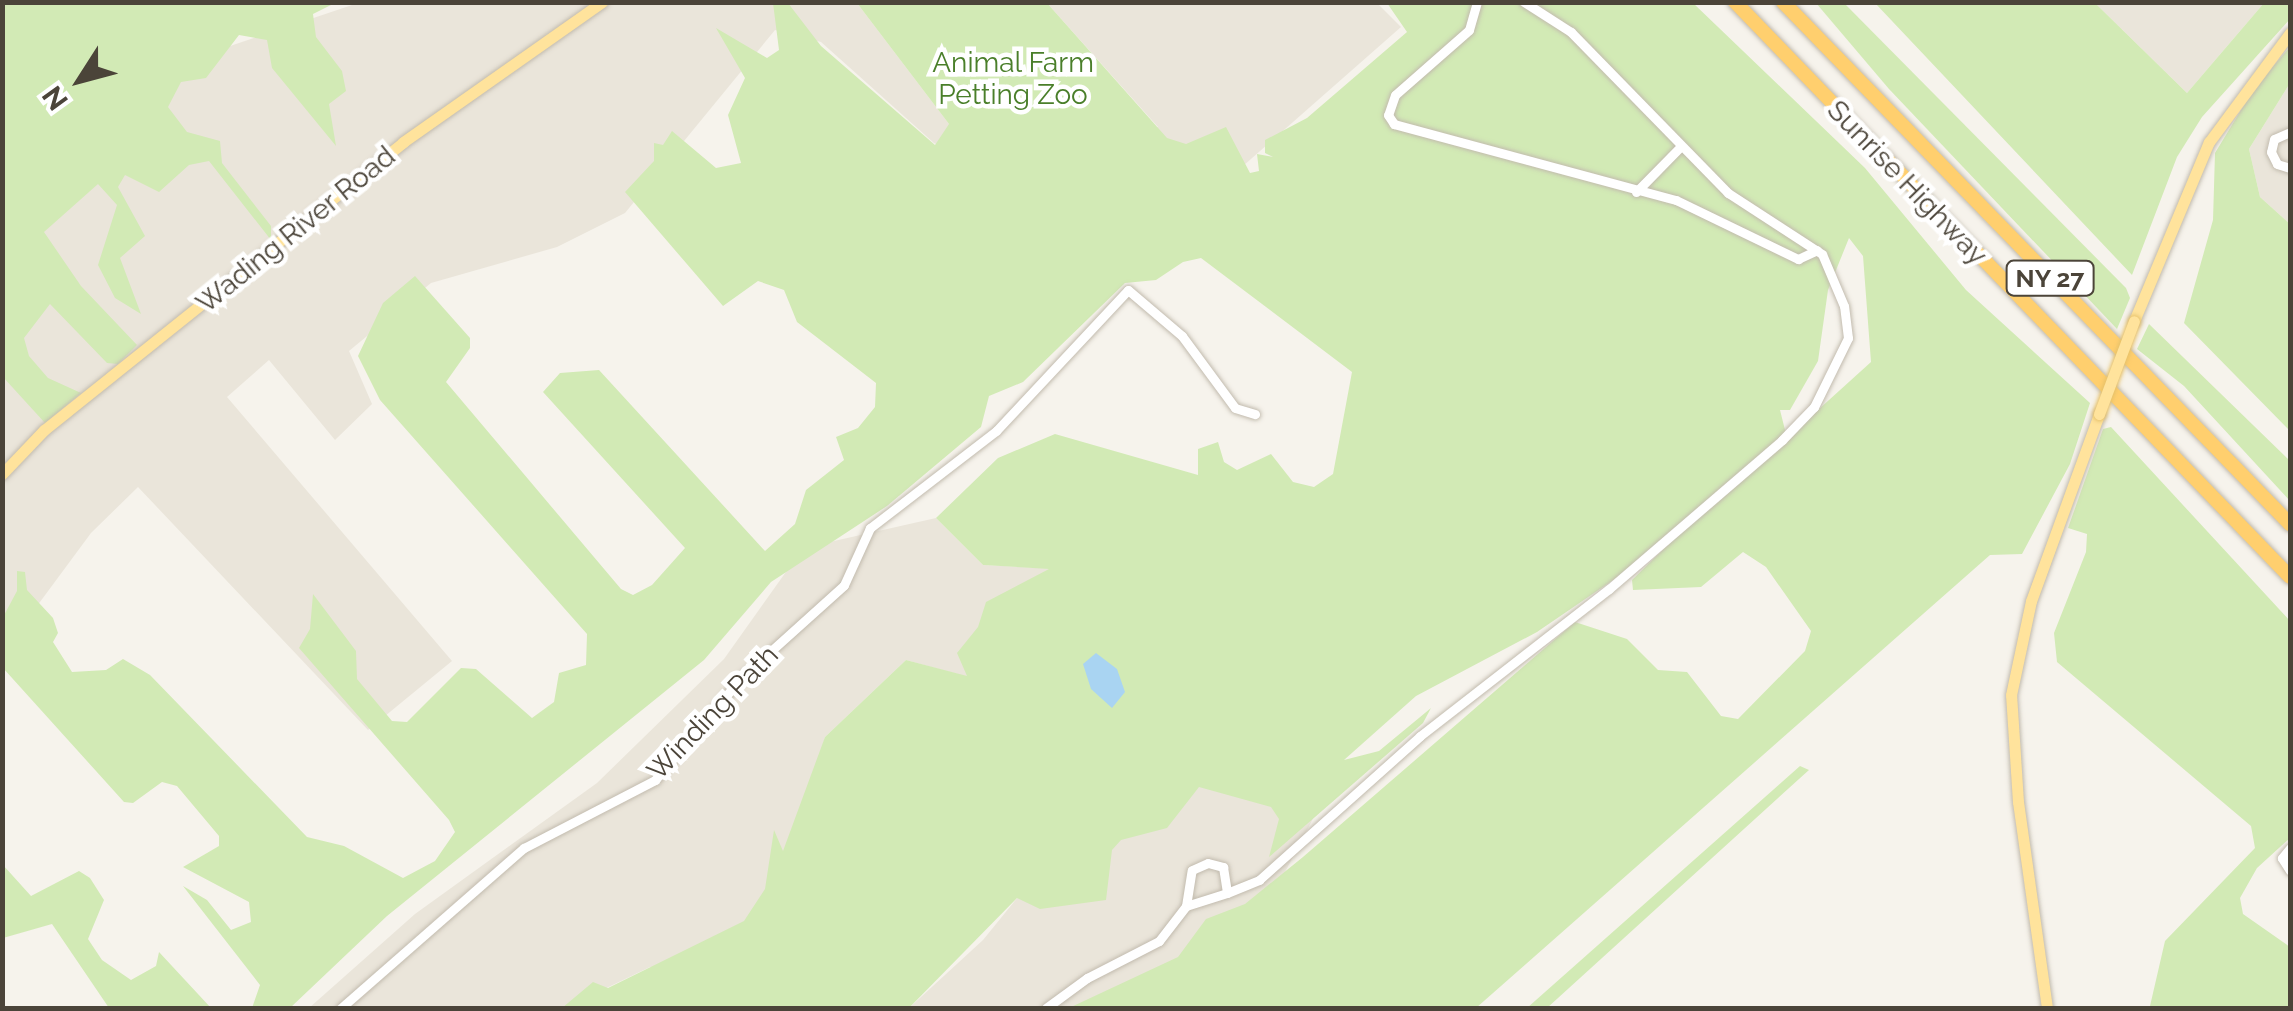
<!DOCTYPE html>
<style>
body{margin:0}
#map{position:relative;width:2293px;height:1011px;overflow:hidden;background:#f6f3ec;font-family:Raleway,sans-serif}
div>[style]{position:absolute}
.residential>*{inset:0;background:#eae5da}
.green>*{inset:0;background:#d2eab5}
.water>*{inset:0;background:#a9d4f2}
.roads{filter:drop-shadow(0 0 2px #c2bbae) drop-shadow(0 0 2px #c2bbae)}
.minor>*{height:9px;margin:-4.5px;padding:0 4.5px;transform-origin:4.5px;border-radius:4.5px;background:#fff}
.major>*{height:11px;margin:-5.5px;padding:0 5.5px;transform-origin:5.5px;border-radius:5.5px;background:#ffe39c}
.highway>*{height:14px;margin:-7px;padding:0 7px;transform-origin:7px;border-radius:7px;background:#ffcf6e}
.bridges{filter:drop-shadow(0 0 2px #e6c16a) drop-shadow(0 0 2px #e6c16a)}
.major-bridge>*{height:11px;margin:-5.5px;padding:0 5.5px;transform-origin:5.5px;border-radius:5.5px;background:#ffe39c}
span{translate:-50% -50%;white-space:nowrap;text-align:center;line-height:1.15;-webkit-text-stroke:9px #fff;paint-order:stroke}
.shield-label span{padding:2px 8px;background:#fff;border:2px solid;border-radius:8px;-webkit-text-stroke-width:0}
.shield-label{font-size:25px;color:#4b4439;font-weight:700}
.park-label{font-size:28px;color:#4a7f2a}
.street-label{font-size:28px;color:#4b4439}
.frame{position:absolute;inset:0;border:5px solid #4b4439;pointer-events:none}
.north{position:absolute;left:30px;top:30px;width:100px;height:100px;-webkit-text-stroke:8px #fff;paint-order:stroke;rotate:234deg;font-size:28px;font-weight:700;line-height:40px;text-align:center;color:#4b4439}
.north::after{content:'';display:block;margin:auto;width:35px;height:45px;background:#4b4439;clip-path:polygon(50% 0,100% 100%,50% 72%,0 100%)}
</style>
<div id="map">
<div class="residential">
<div style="clip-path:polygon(358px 3px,857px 3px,981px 166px,934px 143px,821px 42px,775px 30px,625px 213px,557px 247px,431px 283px,349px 351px,372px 404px,335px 440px,269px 360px,227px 397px,452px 661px,368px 730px,138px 487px,91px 533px,3px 652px,3px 233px,165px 68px)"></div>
<div style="clip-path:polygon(1047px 3px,1377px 3px,1401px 27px,1210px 195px,1084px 144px,1158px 127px)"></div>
<div style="clip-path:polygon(2095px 3px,2264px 3px,2187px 93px)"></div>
<div style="clip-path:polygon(2290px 83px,2290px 224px,2260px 197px,2249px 149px)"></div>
<div style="clip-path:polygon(936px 518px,983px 565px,1096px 571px,1134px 598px,975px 679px,906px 660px,825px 737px,779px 907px,707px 967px,650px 967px,565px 1008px,309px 1008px,415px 914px,597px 783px,724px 659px,803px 548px)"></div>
<div style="clip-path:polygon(1343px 761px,1257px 926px,1109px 1008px,909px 1008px,983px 940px,1110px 784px)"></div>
</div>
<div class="green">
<div style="clip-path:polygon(3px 3px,335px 3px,313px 14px,316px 37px,342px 71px,346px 91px,329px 104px,336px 146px,272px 68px,267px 40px,239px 35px,206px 78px,181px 82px,168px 107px,187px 132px,220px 141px,222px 163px,271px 226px,271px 240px,209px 161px,189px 165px,159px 192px,125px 175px,118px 187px,145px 236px,120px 258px,141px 314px,115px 298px,98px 265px,117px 205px,98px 184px,44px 232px,81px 286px,137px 345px,118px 364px,107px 363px,50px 304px,24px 338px,29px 356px,48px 378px,81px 393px,45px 423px,3px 377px)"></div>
<div style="clip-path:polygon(evenodd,773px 3px,788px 3px,821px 46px,935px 145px,949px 124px,857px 3px,1047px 3px,1167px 138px,1186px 144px,1226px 127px,1250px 173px,1259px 171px,1257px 154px,1273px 157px,1265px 153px,1265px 140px,1307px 118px,1407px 32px,1387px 3px,1693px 3px,1865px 168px,1966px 290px,2090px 403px,2070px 464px,2022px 554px,1990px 555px,1476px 1008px,1069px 1008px,1178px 957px,1206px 919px,1245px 904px,1303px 857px,1575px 622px,1627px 639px,1658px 670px,1687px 672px,1721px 716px,1738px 719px,1805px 651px,1811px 631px,1766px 567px,1743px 552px,1701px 587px,1633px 590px,1632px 580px,1676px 537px,1537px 632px,1416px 696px,1344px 760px,1379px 751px,1431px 708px,1423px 723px,1269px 857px,1279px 819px,1271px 807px,1199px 787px,1167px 828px,1121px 840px,1112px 850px,1106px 900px,1040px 909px,1017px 898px,909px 1008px,562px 1008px,593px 982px,608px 988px,744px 921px,765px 889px,774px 830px,783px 851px,825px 737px,906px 660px,967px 676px,957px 653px,978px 627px,986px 602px,1049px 569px,983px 565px,936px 518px,998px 458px,1055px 434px,1198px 475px,1198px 449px,1218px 442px,1224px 462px,1237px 470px,1271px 454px,1293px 482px,1314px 487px,1333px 474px,1352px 372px,1201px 258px,1183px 262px,1156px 280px,1125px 283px,1023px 382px,989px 396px,981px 427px,887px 506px,771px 582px,704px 660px,387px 916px,290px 1008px,252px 1008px,260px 985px,183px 886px,207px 900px,231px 930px,251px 922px,249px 902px,183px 867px,219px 846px,219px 836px,177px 786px,162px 782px,133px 803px,124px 802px,3px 668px,2px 619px,17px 591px,17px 571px,25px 572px,27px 590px,53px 618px,58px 633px,53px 642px,72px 672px,106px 670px,123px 659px,150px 675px,307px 837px,344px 846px,403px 878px,435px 861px,455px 832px,449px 820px,299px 648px,310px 629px,313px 594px,356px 651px,357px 679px,392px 721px,407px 722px,461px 668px,476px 669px,532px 718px,554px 702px,559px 673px,586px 665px,587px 634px,380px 400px,358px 356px,383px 303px,415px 276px,470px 338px,470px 348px,446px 382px,621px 589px,633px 595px,652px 585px,685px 548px,543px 392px,560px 373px,599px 370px,765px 551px,795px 524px,806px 490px,844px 460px,836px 437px,858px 428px,875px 407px,876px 383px,797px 322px,784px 290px,758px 281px,723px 306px,625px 192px,654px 161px,654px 143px,663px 145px,672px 131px,716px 168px,741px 163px,728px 115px,745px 78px,716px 28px,767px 58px,779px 50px,773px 3px,1849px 238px,1863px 256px,1871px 362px,1787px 438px,1780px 410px,1790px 410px,1818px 361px,1828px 290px,1849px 238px)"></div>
<div style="clip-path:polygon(1816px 3px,1844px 3px,2126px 288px,2130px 298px,2117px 329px,1889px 89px)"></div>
<div style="clip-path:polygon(1875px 3px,2095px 3px,2187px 93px,2264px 3px,2290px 3px,2290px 19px,2202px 117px,2177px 157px,2132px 275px)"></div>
<div style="clip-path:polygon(2290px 47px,2290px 83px,2249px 149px,2260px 197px,2290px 224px,2290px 431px,2184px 323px,2213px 220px,2215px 153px,2255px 87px)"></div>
<div style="clip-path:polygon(2149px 324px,2290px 461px,2290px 501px,2184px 386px,2137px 349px)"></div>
<div style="clip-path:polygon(2111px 427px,2290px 621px,2290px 838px,2257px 868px,2240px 898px,2243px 914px,2290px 947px,2290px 1008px,2140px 1008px,2150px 1006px,2165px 941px,2255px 848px,2251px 826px,2057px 662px,2054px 633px,2086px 552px,2087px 534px,2068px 528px,2103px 429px)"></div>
<div style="clip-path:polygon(1800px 766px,1809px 770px,1799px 779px,1547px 1008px,1527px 1008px)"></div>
<div style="clip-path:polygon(3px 865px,31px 896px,79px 871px,90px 878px,104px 900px,88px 939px,102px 960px,131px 980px,156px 966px,159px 952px,211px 1008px,109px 1008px,52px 924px,3px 938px)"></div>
</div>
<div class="water">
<div style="clip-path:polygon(1096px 653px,1117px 669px,1125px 692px,1112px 708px,1091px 689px,1083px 664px)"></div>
</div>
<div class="roads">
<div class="minor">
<div style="left:1477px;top:2px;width:29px;rotate:106deg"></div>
<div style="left:1469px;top:30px;width:98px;rotate:138.7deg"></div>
<div style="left:1395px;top:95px;width:21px;rotate:109deg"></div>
<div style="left:1388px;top:115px;width:11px;rotate:56deg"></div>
<div style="left:1394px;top:124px;width:292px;rotate:15.1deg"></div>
<div style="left:1676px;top:200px;width:136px;rotate:25.8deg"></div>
<div style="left:1798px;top:259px;width:21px;rotate:-25deg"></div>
<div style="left:2290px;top:132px;width:17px;rotate:156deg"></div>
<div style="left:2274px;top:139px;width:13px;rotate:103deg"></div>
<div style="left:2271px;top:152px;width:13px;rotate:63deg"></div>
<div style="left:2277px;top:164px;width:14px;rotate:17deg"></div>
<div style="left:1636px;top:192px;width:64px;rotate:-45.6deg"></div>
<div style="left:2290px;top:848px;width:13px;rotate:129deg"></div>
<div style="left:2282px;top:858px;width:15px;rotate:58deg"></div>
<div style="left:1227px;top:893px;width:35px;rotate:-22deg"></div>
<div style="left:1259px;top:880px;width:216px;rotate:-41.8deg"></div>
<div style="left:1420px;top:736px;width:239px;rotate:-37.9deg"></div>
<div style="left:1609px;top:589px;width:228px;rotate:-40.7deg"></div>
<div style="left:1782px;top:440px;width:46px;rotate:-45.9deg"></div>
<div style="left:1814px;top:407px;width:77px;rotate:-63.8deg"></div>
<div style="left:1848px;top:338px;width:32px;rotate:-97deg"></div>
<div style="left:1844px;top:306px;width:56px;rotate:-112.9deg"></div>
<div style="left:1822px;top:254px;width:112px;rotate:-147deg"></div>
<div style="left:1728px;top:193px;width:225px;rotate:-134.3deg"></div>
<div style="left:1571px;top:32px;width:56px;rotate:-147.4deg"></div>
<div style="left:341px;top:1008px;width:243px;rotate:-41.2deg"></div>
<div style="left:524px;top:848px;width:148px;rotate:-27.4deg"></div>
<div style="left:655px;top:780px;width:135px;rotate:-49.8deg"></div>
<div style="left:742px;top:677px;width:137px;rotate:-42deg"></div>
<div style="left:844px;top:585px;width:63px;rotate:-65.5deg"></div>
<div style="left:870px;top:528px;width:159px;rotate:-37.6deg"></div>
<div style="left:996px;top:431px;width:193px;rotate:-46.9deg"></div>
<div style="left:1128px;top:290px;width:71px;rotate:40.4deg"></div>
<div style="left:1182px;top:336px;width:89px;rotate:53.6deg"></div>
<div style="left:1235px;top:408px;width:21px;rotate:17deg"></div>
<div style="left:1046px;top:1008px;width:51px;rotate:-36.2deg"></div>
<div style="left:1087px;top:978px;width:81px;rotate:-27.2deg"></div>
<div style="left:1159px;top:941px;width:44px;rotate:-52.4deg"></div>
<div style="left:1186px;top:906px;width:36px;rotate:-81deg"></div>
<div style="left:1192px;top:870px;width:17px;rotate:-24deg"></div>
<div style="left:1208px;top:863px;width:16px;rotate:15deg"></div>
<div style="left:1223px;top:867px;width:26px;rotate:81deg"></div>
<div style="left:1227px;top:893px;width:43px;rotate:162.4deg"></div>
</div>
<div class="major">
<div style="left:2134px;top:321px;width:194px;rotate:-67.3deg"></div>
<div style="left:2209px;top:142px;width:136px;rotate:-53.4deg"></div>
<div style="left:2px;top:474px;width:61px;rotate:-46.3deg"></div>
<div style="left:44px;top:430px;width:460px;rotate:-38.7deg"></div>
<div style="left:403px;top:142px;width:243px;rotate:-35.1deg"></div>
<div style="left:2047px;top:1008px;width:208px;rotate:-98deg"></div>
<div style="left:2018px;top:802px;width:107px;rotate:-93.7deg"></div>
<div style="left:2011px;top:695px;width:96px;rotate:-78deg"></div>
<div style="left:2031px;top:601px;width:199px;rotate:-70deg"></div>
</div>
<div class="highway">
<div style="left:1735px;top:2px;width:799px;rotate:46.01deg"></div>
<div style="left:1783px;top:2px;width:728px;rotate:45.84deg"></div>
</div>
</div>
<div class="bridges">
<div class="major-bridge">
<div style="left:2099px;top:414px;width:99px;rotate:-69.4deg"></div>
</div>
</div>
<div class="shield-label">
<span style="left:2050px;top:278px">NY 27</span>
</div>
<div class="park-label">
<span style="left:1013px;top:79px">Animal Farm<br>Petting Zoo</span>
</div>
<div class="street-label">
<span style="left:1907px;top:183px;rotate:46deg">Sunrise Highway</span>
<span style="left:296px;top:230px;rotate:-39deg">Wading River Road</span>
<span style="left:713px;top:713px;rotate:-46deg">Winding Path</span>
</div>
<div class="frame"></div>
<div class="north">N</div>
</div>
